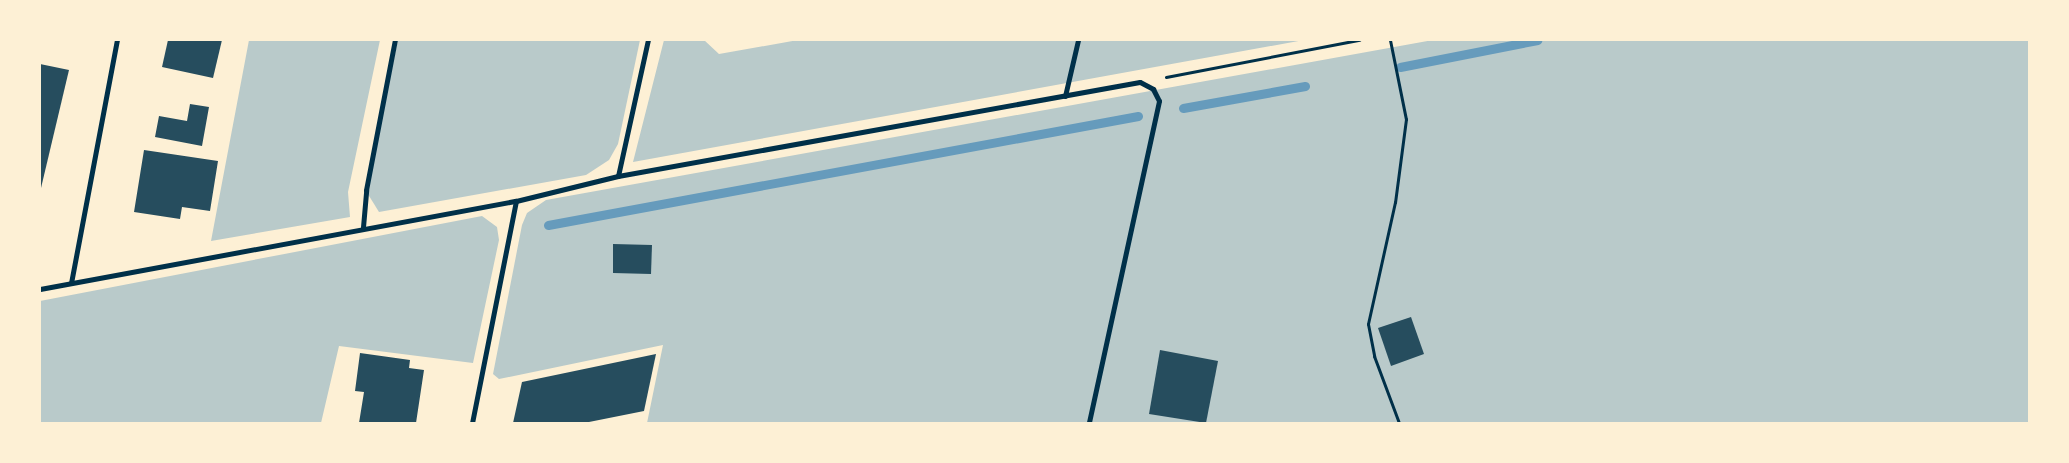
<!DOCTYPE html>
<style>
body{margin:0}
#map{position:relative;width:2069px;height:463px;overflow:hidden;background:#fdf0d5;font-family:Overpass,sans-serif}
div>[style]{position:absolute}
.green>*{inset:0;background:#b9caca}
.stream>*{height:9px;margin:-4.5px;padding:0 4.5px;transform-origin:4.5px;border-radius:4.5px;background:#669bbc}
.building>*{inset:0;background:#264d5e}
.path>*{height:3px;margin:-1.5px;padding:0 1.5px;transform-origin:1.5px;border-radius:1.5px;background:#003049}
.minor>*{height:5px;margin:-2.5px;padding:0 2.5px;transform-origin:2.5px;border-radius:2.5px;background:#003049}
span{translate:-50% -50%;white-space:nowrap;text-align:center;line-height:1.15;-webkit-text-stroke:4px #fdf0d5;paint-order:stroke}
.frame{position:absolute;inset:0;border:41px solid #fdf0d5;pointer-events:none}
</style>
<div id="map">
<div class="green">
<div style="clip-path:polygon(249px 40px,380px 40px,348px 192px,350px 217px,211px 241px)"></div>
<div style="clip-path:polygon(398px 40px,640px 40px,618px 144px,609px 160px,586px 175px,379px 212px,366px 191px)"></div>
<div style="clip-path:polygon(664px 40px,704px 40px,719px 54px,798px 40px,1304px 40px,633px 162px)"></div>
<div style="clip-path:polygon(1433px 40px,2029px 40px,2029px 423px,647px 423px,663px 345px,499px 379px,493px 374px,522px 225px,527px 213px,546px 200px)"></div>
<div style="clip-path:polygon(482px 216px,497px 227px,499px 240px,473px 363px,339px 346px,321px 423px,40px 423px,40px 301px)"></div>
</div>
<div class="stream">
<div style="left:1400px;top:67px;width:140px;rotate:-11.1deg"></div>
<div style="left:1183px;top:108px;width:124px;rotate:-10.2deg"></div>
<div style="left:548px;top:225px;width:600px;rotate:-10.47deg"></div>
</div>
<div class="building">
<div style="clip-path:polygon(168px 40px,222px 40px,213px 78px,162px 67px)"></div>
<div style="clip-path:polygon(40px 64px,69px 70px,41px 188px,40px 188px)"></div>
<div style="clip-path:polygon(190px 104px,209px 107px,202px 146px,155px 137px,159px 116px,187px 121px)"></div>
<div style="clip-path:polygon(144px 150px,218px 161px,210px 211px,182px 207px,180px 219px,134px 212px)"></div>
<div style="clip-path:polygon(613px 244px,652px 245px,651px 274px,613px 273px)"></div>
<div style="clip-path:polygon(1411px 317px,1424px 354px,1391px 366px,1378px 328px)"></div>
<div style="clip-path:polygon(1160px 350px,1218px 361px,1206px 423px,1149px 414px)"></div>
<div style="clip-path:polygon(360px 353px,410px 360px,409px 368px,424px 370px,416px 423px,359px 423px,364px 392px,355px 391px)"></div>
<div style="clip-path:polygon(656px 354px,644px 411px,584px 423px,513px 423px,522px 382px)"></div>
</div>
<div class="path">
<div style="left:1390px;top:40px;width:81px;rotate:78.6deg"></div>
<div style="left:1406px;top:119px;width:84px;rotate:97.5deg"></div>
<div style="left:1395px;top:202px;width:125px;rotate:102.5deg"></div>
<div style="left:1368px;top:324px;width:33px;rotate:79deg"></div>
<div style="left:1374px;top:356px;width:72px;rotate:69.5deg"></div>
<div style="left:1166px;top:77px;width:197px;rotate:-10.9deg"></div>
</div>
<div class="minor">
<div style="left:1065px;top:96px;width:57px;rotate:-76.9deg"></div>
<div style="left:618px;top:176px;width:139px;rotate:-77.6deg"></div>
<div style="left:363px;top:227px;width:37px;rotate:-85deg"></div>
<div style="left:366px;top:190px;width:153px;rotate:-79.1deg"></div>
<div style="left:71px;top:283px;width:247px;rotate:-79.3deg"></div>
<div style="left:40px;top:289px;width:484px;rotate:-10.5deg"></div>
<div style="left:516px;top:201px;width:105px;rotate:-13.8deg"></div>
<div style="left:618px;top:176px;width:530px;rotate:-10.21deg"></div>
<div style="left:1140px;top:82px;width:15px;rotate:28deg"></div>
<div style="left:1153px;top:89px;width:13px;rotate:63deg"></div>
<div style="left:1159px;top:101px;width:330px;rotate:102.3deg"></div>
<div style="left:472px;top:423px;width:226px;rotate:-78.8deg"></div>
</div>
<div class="frame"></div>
</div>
